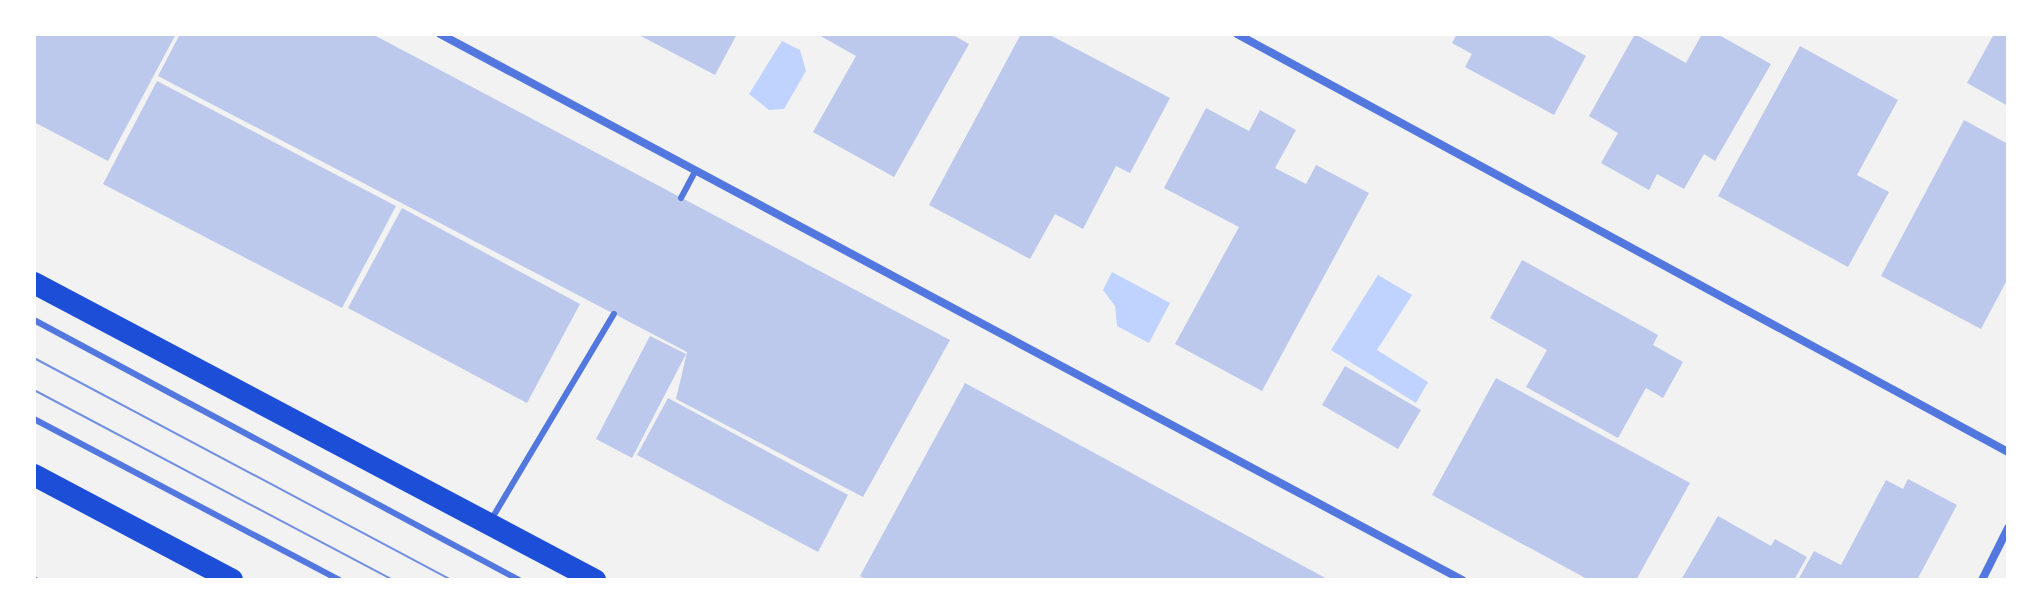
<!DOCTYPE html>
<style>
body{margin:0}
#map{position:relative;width:2042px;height:614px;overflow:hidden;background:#f2f2f2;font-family:Roboto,sans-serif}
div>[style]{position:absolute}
.water>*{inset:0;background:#bfd3fe}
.building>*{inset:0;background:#bdc9ec}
.path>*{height:5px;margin:-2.5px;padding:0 2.5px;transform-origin:2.5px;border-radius:2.5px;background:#1d4ed8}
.service>*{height:6px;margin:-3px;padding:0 3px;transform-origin:3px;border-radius:3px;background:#5277de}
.minor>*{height:8px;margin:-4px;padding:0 4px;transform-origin:4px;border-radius:4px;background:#5277de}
.trunk>*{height:22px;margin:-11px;padding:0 11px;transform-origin:11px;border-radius:11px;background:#1d4ed8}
.tram>*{height:2px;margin:-1px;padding:0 1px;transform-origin:1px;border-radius:1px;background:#7290e2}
span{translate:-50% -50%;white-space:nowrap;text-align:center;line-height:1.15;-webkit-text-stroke:6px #fff;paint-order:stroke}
.frame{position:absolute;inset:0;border:36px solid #fff;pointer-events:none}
</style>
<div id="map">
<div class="water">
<div style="clip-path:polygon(782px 41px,800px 50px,806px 71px,784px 109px,769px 110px,749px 94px)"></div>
<div style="clip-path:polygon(1112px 272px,1170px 303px,1149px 343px,1117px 326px,1115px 306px,1103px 290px)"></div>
<div style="clip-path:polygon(1378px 275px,1412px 295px,1377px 350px,1428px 382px,1416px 403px,1331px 350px)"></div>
</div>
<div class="building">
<div style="clip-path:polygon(34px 34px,176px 34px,108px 161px,34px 122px)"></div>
<div style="clip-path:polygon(180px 34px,372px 34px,950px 340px,863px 497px,676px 399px,687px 352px,158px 76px)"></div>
<div style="clip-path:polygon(637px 34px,737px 34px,715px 75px)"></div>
<div style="clip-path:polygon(817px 34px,951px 34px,969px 44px,894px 177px,813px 132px,856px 56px)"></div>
<div style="clip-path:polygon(1021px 34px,1048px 34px,1170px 98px,1130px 173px,1116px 166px,1083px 229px,1055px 214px,1030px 259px,929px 205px)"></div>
<div style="clip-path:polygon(1457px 34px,1546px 34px,1586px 56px,1554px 115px,1465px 67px,1472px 54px,1452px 43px)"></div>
<div style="clip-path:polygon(1635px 34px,1686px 63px,1702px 34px,1717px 34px,1771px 64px,1715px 161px,1704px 154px,1684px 189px,1657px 174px,1649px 190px,1601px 163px,1618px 133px,1589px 116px)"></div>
<div style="clip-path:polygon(1994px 34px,2008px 34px,2008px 106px,1967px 83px)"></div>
<div style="clip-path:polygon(1800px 46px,1898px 100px,1857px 175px,1889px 192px,1848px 267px,1718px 196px)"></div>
<div style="clip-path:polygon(157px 81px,396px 206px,342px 308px,103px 184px)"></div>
<div style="clip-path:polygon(1206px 108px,1249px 131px,1260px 110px,1296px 130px,1275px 168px,1306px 184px,1316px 165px,1369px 193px,1262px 391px,1175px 344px,1239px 227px,1164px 188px)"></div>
<div style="clip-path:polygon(1964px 120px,2008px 144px,2008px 278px,1981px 329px,1881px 276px)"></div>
<div style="clip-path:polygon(402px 208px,580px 304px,527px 403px,348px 308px)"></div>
<div style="clip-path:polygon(1522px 260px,1658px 335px,1653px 345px,1683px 362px,1663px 398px,1646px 388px,1618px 438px,1526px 387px,1547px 350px,1490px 318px)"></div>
<div style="clip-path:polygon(650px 336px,686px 354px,632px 458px,596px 439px)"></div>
<div style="clip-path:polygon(1345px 366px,1421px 410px,1398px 449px,1322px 405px)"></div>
<div style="clip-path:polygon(1496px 378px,1690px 483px,1636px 580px,1589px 580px,1432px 495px)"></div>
<div style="clip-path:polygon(965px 383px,1329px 580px,866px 580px,860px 576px)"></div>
<div style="clip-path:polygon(668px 398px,848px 495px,818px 552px,637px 455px)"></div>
<div style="clip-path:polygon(1908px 479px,1957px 505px,1917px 580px,1798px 580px,1814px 551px,1841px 565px,1886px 480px,1903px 489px)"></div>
<div style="clip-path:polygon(1718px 516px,1771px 546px,1775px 539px,1807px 557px,1794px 580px,1681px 580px)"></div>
</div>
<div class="path">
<div style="left:34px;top:579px;width:3px;rotate:18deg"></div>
</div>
<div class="service">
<div style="left:681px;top:198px;width:30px;rotate:-62deg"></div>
<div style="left:34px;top:320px;width:550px;rotate:28.19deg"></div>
<div style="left:34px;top:419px;width:345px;rotate:27.8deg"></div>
<div style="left:491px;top:520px;width:240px;rotate:-59.2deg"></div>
</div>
<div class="minor">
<div style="left:440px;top:34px;width:1159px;rotate:28.11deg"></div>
<div style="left:1237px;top:34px;width:877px;rotate:28.46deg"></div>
<div style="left:1982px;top:580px;width:58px;rotate:-63.4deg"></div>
</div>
<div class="trunk">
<div style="left:34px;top:283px;width:635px;rotate:27.9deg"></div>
<div style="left:34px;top:475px;width:224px;rotate:27.9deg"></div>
</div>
<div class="tram">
<div style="left:34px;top:358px;width:473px;rotate:28deg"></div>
<div style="left:34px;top:390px;width:406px;rotate:27.9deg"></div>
</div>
<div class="frame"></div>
</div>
